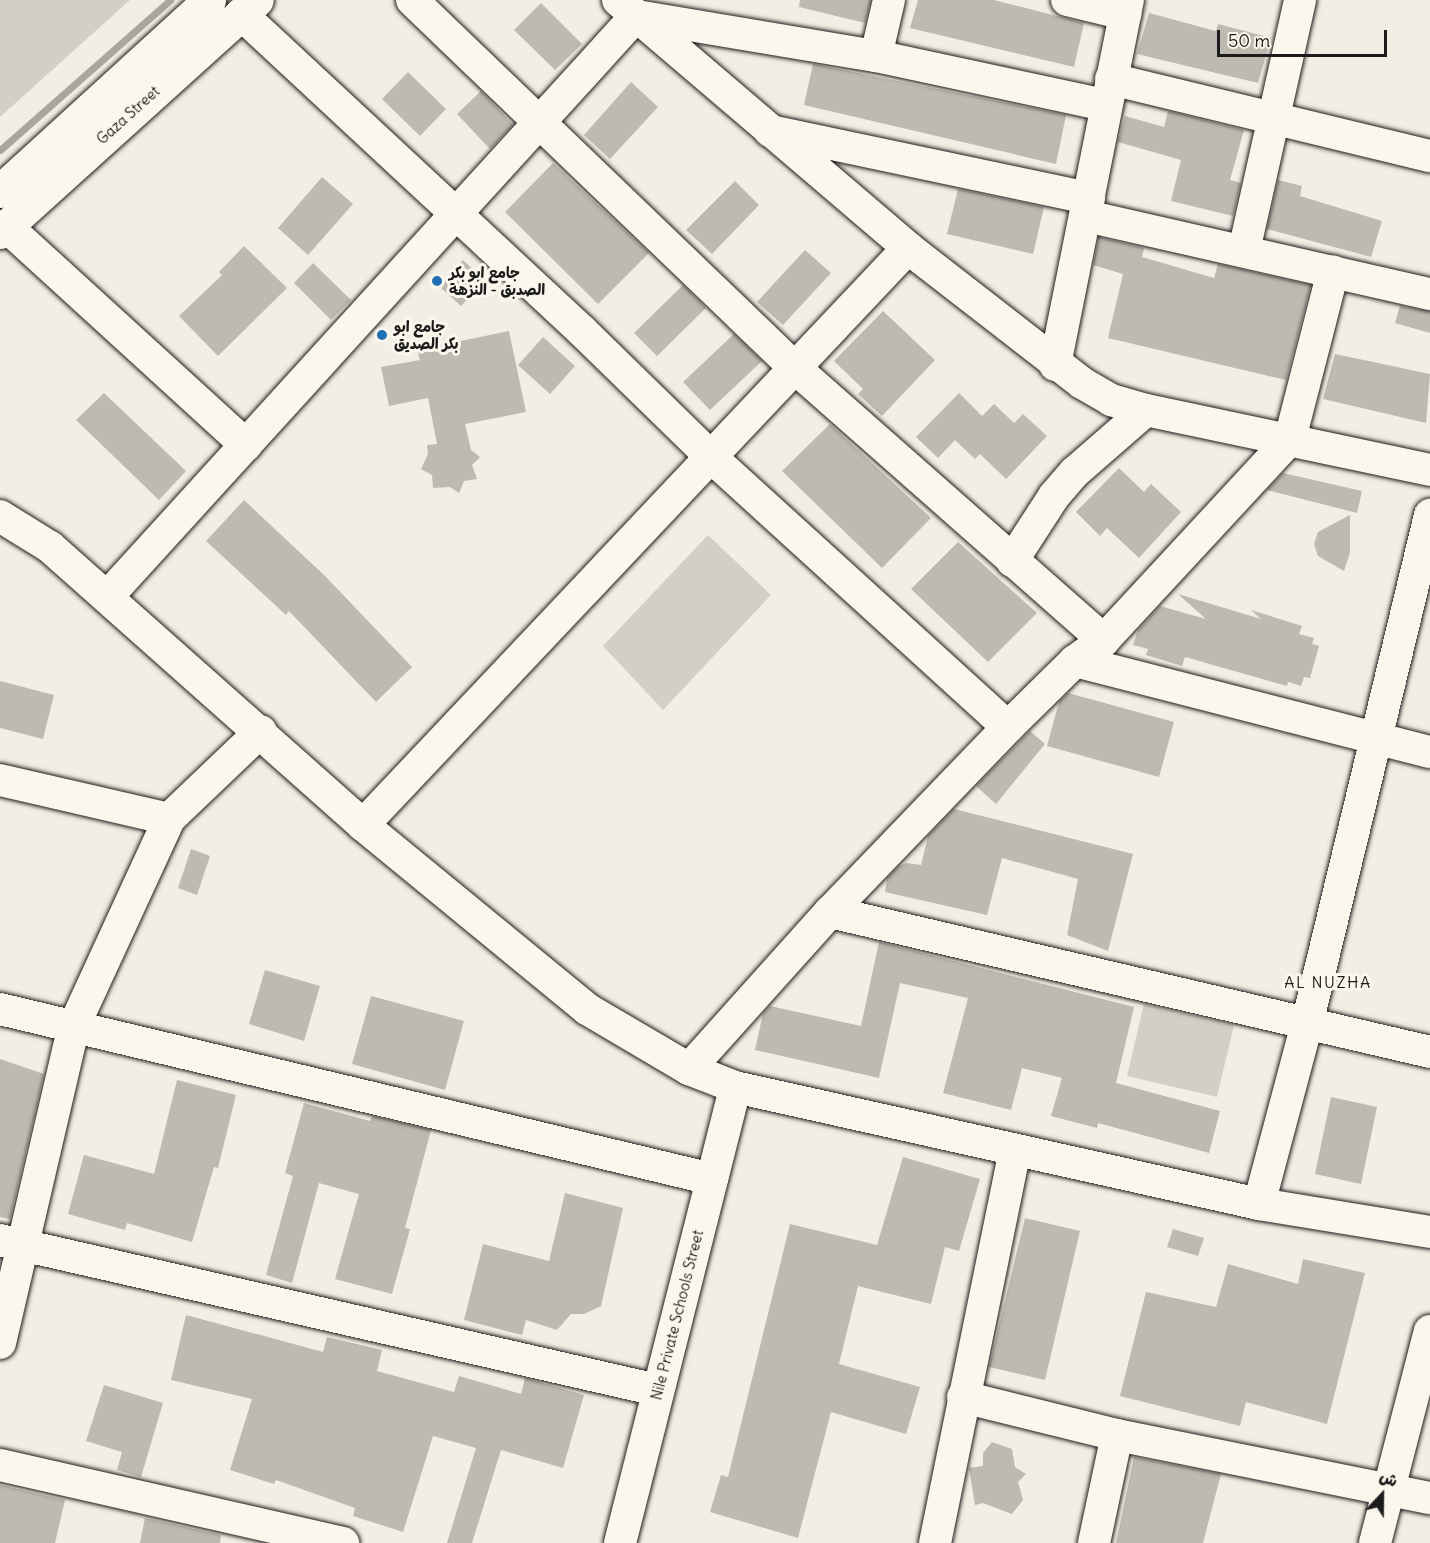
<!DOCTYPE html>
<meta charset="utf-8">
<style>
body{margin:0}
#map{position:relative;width:1430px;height:1543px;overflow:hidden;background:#f2eee4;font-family:Delius,"Playpen Sans Arabic",sans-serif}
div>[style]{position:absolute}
.green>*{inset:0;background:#d2cfc6}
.stream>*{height:7px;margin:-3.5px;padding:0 3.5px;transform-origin:3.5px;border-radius:3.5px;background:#a9a6a0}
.building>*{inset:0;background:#bdbab1}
.roads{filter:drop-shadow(0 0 2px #1c1c1c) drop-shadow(0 0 2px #1c1c1c)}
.minor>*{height:32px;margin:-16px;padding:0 16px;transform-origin:16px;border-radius:16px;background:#fbf7ec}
.major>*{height:33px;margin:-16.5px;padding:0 16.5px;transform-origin:16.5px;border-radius:16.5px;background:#fbf7ec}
.dots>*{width:16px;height:16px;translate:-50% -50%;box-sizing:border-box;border:3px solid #fbf7ec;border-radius:50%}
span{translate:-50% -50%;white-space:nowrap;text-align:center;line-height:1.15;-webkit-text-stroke:6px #fbf7ec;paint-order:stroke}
.street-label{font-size:15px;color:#1c1c1c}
.poi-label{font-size:15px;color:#1c1c1c;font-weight:700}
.left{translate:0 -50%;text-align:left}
.neighbourhood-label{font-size:16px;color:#1c1c1c;letter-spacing:1.5px}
.north{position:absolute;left:1352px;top:1465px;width:60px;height:60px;-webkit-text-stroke:4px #fbf7ec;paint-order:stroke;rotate:22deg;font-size:16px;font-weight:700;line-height:24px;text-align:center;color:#1c1c1c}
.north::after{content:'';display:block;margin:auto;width:21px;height:27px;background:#1c1c1c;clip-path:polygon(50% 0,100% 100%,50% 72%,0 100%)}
.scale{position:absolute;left:1217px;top:30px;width:170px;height:27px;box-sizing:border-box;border:3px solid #1c1c1c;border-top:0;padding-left:8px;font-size:18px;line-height:21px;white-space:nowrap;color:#1c1c1c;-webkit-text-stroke:4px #fbf7ec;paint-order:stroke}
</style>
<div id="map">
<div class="green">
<div style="clip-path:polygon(0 0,130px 0,0 117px)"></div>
<div style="clip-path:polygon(708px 535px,771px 595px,663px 710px,603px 646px)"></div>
<div style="clip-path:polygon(1144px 1004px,1234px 1025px,1217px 1097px,1127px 1076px)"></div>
</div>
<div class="stream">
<div style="left:0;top:150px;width:227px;rotate:-41.4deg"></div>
</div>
<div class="building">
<div style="clip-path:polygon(800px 0,871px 0,865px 23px,799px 7px)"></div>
<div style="clip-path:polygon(918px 0,994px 0,1084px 23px,1074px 67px,910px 28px)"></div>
<div style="clip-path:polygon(541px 3px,582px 44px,555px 70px,514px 30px)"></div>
<div style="clip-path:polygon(1149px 13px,1216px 31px,1218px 24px,1271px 38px,1258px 83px,1137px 54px)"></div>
<div style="clip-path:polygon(813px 64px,1066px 115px,1056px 164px,804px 105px)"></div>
<div style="clip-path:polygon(408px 72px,446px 109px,420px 136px,382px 99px)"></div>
<div style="clip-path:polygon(631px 82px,658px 107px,610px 159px,584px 135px)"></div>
<div style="clip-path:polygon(481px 91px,513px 125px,490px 149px,457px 114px)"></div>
<div style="clip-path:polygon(1168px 111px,1244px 130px,1230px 180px,1241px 183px,1233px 216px,1171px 201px,1181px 160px,1118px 142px,1125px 116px,1164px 127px)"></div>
<div style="clip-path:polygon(553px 163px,649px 253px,598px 304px,505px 212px)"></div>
<div style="clip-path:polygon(322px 177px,353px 204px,308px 255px,278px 228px)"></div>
<div style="clip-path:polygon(1278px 180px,1302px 186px,1300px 196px,1382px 221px,1371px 257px,1267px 229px)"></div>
<div style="clip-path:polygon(735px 181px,759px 205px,712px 254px,686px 230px)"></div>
<div style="clip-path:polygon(958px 189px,1044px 207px,1033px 254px,947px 234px)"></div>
<div style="clip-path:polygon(1099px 237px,1144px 248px,1142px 257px,1214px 278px,1218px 264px,1311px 285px,1286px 380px,1108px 338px,1123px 274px,1093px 265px)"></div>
<div style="clip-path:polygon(244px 246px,287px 288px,218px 356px,179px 316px,222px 275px,219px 272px)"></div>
<div style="clip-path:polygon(805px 250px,831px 273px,783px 325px,757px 302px)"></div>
<div style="clip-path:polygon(463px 260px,485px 281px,461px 306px,439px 286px)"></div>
<div style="clip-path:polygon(313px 263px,351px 300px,331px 320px,294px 283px)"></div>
<div style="clip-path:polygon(683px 285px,706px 308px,657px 356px,634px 333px)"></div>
<div style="clip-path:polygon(1400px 306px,1430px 311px,1430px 333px,1395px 323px)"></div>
<div style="clip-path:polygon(883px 311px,935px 360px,882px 416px,858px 394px,863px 389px,834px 361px)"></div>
<div style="clip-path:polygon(509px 331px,526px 412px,465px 424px,471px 450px,480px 457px,472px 465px,477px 479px,464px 481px,459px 493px,450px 487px,433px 488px,432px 475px,421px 469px,428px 454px,427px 445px,437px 444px,428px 398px,389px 406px,381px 367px,420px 360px,417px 350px)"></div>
<div style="clip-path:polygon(734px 334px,762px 361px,710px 410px,683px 382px)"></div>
<div style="clip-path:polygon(543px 337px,575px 366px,550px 394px,518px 365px)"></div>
<div style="clip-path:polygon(1335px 354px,1430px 374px,1426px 423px,1323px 399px)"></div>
<div style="clip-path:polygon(104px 393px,186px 471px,159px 500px,76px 420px)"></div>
<div style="clip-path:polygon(959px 393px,982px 416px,994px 404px,1014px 423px,1023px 414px,1047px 436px,1006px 479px,980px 454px,975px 459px,955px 440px,938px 458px,916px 437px)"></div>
<div style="clip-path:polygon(830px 424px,931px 518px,882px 568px,782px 471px)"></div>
<div style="clip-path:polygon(1119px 468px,1144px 492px,1151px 484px,1181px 512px,1139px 558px,1107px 528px,1100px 536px,1076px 512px)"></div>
<div style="clip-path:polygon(1283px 473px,1362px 491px,1357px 513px,1267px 490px)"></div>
<div style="clip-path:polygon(244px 500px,324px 575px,412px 667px,376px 702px,289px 611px,286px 615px,206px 541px)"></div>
<div style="clip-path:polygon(1350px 515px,1350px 552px,1344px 571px,1318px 556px,1314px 544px,1318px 532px)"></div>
<div style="clip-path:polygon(958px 542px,1037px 613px,988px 662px,911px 589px)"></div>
<div style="clip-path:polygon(1178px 594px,1261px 619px,1251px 610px,1302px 626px,1299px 634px,1314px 638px,1312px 644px,1319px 646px,1310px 678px,1304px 677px,1301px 686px,1288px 682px,1287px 686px,1185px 657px,1182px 666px,1146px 655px,1148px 649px,1133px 645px,1138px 630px,1160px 606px,1206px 619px)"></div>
<div style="clip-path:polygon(0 681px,54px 695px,43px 739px,0 728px)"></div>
<div style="clip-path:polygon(1068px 693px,1174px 722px,1159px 777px,1047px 746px,1059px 702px)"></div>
<div style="clip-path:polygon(1030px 731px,1045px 744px,996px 804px,976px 786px)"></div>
<div style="clip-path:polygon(954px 809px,1133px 854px,1108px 951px,1067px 935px,1078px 879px,1002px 858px,987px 915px,885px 892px,887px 878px,898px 867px,906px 863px,921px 865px,928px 836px)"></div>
<div style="clip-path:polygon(191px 849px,210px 856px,197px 895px,178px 888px)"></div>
<div style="clip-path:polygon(879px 942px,1134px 1007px,1116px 1083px,1220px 1111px,1209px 1153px,1098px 1123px,1097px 1128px,1051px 1116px,1062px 1078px,1022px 1068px,1011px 1110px,943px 1093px,968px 998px,900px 983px,879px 1078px,755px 1050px,763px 1013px,770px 1006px,861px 1026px)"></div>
<div style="clip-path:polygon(265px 970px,320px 986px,304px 1041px,249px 1024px)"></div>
<div style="clip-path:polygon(371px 996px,464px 1021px,445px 1090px,352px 1064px)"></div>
<div style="clip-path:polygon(0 1059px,44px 1074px,10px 1219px,0 1217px)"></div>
<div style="clip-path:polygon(177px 1080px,236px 1095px,218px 1168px,214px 1167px,192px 1242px,127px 1223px,125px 1230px,68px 1214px,84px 1155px,154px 1174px)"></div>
<div style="clip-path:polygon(1331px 1097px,1377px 1107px,1361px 1184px,1315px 1174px)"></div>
<div style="clip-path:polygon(304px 1103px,370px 1121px,372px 1116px,431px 1130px,405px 1228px,410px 1229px,392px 1294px,335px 1279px,359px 1194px,319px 1183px,292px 1283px,266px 1275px,293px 1176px,285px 1173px)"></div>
<div style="clip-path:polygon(903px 1157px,980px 1179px,959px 1251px,945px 1247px,931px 1304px,858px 1286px,839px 1364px,920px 1387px,906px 1434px,831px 1412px,798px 1538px,710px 1512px,721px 1475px,728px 1477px,790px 1224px,877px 1245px)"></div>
<div style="clip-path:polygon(565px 1193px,623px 1208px,601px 1306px,584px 1314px,571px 1314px,557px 1330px,526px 1320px,522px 1335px,464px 1320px,483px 1244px,549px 1261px)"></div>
<div style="clip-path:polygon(1025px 1218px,1080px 1231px,1045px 1380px,989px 1367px)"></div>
<div style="clip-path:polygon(1173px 1229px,1204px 1238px,1198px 1256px,1167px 1247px)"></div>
<div style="clip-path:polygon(1303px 1259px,1365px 1273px,1327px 1424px,1246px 1402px,1240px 1426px,1120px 1396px,1146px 1292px,1216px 1307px,1228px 1264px,1298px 1284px)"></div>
<div style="clip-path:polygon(186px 1315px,323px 1352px,327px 1337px,382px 1350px,377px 1371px,454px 1392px,459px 1376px,521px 1394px,525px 1378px,584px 1395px,563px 1468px,501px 1450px,472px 1543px,447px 1543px,476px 1448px,433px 1436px,403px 1532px,353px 1516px,355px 1508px,276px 1480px,274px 1484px,230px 1470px,252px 1399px,171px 1380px)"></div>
<div style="clip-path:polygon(104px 1385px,163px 1403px,141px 1477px,117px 1470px,122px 1452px,86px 1441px)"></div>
<div style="clip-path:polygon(992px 1442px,1012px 1449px,1015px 1467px,1026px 1474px,1018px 1482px,1023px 1500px,1012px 1514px,983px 1503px,975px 1505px,969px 1468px,983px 1466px,983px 1453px)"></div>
<div style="clip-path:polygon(1134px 1457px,1221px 1474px,1203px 1543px,1116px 1543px)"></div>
<div style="clip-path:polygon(0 1485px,65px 1500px,55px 1543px,0 1543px)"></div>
<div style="clip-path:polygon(145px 1518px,221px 1535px,220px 1543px,140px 1543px)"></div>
</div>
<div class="roads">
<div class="minor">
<div style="left:412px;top:0;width:531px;rotate:43.86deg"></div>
<div style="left:795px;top:368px;width:412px;rotate:41.4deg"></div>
<div style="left:618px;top:0;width:382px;rotate:40.5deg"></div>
<div style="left:908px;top:248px;width:220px;rotate:37.8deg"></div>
<div style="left:1082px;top:383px;width:34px;rotate:30deg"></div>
<div style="left:1111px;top:400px;width:36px;rotate:16deg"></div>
<div style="left:1146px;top:410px;width:290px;rotate:11.9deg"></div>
<div style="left:1067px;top:0;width:60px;rotate:13.6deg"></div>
<div style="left:241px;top:14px;width:466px;rotate:42.9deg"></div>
<div style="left:582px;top:331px;width:180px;rotate:44.3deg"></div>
<div style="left:711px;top:457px;width:401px;rotate:42.3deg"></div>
<div style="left:876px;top:56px;width:57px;rotate:-76.9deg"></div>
<div style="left:1111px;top:79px;width:328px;rotate:13.6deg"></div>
<div style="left:770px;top:131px;width:326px;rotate:11.9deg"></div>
<div style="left:1086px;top:216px;width:353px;rotate:12.8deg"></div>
<div style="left:6px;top:226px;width:325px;rotate:42.4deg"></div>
<div style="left:1244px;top:251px;width:257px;rotate:-77.4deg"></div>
<div style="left:1055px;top:365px;width:372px;rotate:-78.7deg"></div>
<div style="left:0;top:516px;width:59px;rotate:31.8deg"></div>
<div style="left:50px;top:547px;width:419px;rotate:41.6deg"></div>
<div style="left:363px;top:825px;width:290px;rotate:39.4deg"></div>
<div style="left:587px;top:1009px;width:118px;rotate:30.5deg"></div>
<div style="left:689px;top:1069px;width:49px;rotate:21.4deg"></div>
<div style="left:735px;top:1087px;width:537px;rotate:12.59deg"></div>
<div style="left:1259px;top:1204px;width:173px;rotate:9.3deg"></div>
<div style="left:1012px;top:561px;width:77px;rotate:-57.1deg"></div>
<div style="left:1054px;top:496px;width:32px;rotate:-49deg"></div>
<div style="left:1075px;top:472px;width:94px;rotate:-41.1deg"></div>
<div style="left:107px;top:597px;width:786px;rotate:-47.68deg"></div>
<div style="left:636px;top:16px;width:243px;rotate:9.5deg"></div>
<div style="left:876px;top:56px;width:234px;rotate:12.1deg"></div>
<div style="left:1075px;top:661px;width:366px;rotate:14.4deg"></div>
<div style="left:0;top:780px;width:173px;rotate:13deg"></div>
<div style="left:363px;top:825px;width:794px;rotate:-46.63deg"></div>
<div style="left:830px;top:912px;width:616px;rotate:13.13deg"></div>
<div style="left:0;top:1009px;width:732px;rotate:13.43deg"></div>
<div style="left:689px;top:1069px;width:211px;rotate:-48.1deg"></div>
<div style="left:830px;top:912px;width:257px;rotate:-46.1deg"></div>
<div style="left:1008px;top:727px;width:94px;rotate:-44.6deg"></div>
<div style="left:1075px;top:661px;width:36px;rotate:-36deg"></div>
<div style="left:1104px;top:640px;width:274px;rotate:-47.2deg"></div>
<div style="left:1290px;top:439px;width:173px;rotate:-75.6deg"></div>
<div style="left:1259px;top:1204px;width:186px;rotate:-75.1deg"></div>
<div style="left:1307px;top:1024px;width:524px;rotate:-76.41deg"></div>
<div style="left:0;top:1240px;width:674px;rotate:12.86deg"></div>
<div style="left:0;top:1343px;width:326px;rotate:-76.9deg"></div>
<div style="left:74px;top:1026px;width:228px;rotate:-65.3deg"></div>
<div style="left:169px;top:819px;width:127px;rotate:-43.7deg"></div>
<div style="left:963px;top:1397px;width:159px;rotate:13.9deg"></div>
<div style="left:1117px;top:1435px;width:319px;rotate:11.4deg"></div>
<div style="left:0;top:1465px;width:352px;rotate:12.8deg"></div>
<div style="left:620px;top:1543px;width:470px;rotate:-75.8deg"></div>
<div style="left:935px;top:1543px;width:401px;rotate:-78.5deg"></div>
<div style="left:1094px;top:1543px;width:110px;rotate:-78deg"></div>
<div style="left:1375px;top:1543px;width:219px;rotate:-75.5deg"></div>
</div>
<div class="major">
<div style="left:0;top:191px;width:283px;rotate:-42.4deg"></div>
<div style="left:0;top:232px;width:346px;rotate:-42.1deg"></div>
</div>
</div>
<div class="dots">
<div style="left:437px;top:281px;background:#1f6fb2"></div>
<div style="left:382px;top:335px;background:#1f6fb2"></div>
</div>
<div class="street-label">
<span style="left:128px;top:115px;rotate:-42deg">Gaza Street</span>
<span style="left:677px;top:1315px;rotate:-76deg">Nile Private Schools Street</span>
</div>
<div class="poi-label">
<span class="left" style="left:449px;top:281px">جامع ابو بكر<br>الصدبق - النزهة</span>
<span class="left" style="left:394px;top:335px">جامع ابو<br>بكر الصديق</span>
</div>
<div class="neighbourhood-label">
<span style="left:1328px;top:982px">AL NUZHA</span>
</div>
<div class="north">ش</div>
<div class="scale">50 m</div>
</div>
